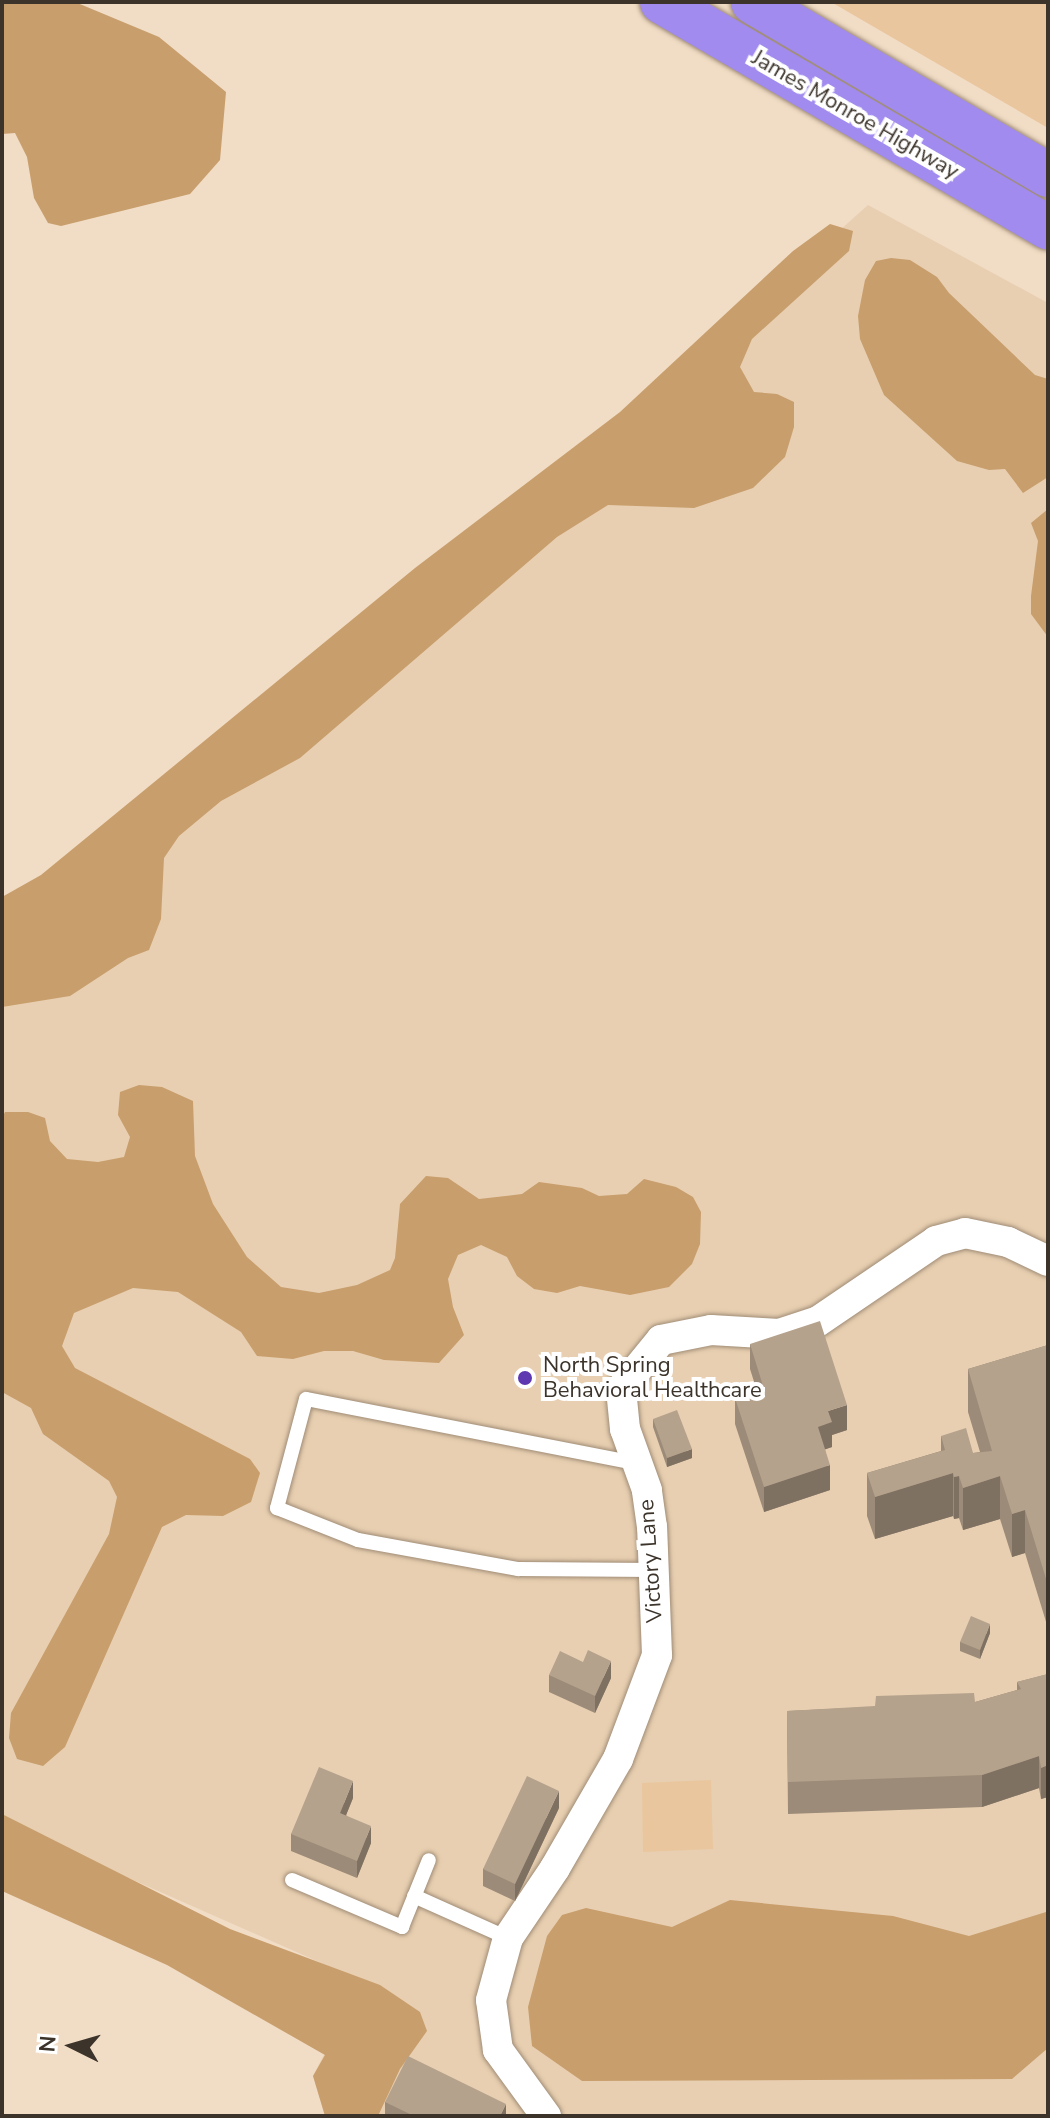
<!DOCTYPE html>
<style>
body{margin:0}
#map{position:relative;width:1050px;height:2118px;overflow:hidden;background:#f1dcc5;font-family:"Nunito Sans",sans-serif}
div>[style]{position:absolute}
.built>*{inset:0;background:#e8cfb1}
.green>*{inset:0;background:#e9c69e}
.forest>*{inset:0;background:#c89e6c}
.roads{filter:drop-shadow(0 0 2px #9f8c76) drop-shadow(0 0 2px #9f8c76)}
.lane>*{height:14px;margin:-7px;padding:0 7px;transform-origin:7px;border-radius:7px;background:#fff}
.street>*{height:30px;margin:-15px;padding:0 15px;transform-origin:15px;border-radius:15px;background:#fff}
.highway>*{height:44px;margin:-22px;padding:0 22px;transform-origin:22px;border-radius:22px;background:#a18bef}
.wall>*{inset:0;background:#9c8b78}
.shaded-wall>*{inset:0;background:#7f7162}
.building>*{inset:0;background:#b5a28c}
.dots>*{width:22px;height:22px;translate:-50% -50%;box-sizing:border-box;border:4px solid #fff;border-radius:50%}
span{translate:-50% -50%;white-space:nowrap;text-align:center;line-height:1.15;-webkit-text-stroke:8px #fff;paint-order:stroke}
.street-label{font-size:22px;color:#3c342b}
.poi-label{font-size:22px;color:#3c342b}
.left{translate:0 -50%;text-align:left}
.frame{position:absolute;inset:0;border:4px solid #3c342b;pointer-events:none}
.north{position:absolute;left:32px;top:2006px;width:80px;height:80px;-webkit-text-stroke:6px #fff;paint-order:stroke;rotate:275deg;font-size:22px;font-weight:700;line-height:32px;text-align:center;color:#3c342b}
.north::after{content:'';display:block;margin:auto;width:28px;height:36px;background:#3c342b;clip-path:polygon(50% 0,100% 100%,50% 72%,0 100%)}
</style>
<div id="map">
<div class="built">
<div style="clip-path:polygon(868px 205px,1048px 303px,1048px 2116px,325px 2116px,313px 2076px,362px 1981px,2px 1822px,2px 933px,659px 392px)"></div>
</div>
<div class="green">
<div style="clip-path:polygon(831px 2px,1048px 2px,1048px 128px)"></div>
<div style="clip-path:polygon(711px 1780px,713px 1849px,643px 1852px,642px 1783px)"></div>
</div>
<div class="forest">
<div style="clip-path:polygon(2px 2px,75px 2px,159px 37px,226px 92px,220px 160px,190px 194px,61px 226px,48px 223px,34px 198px,27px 157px,15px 133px,2px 134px)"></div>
<div style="clip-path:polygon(830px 224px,853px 231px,849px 251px,752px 339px,740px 367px,754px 392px,777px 394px,794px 402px,794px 427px,785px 457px,753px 488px,694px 508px,608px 505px,557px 537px,300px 758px,221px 801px,179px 836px,164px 858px,161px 919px,149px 950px,128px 958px,70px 996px,2px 1007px,2px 897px,41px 875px,415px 568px,620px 412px,793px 251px)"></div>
<div style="clip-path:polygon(891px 258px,910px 260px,937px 277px,949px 293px,1035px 375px,1048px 379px,1048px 477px,1023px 493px,1005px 469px,989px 470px,957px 461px,884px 395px,860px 339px,858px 316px,865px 280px,876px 261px)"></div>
<div style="clip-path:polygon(1048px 509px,1048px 637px,1031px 614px,1031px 596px,1038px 541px,1031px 523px)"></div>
<div style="clip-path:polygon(139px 1085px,162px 1087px,193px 1101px,195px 1156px,213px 1204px,247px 1257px,281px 1287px,319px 1293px,357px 1285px,390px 1270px,395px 1258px,400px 1204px,426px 1176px,448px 1178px,479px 1199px,522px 1194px,539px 1182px,582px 1188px,599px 1196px,627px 1194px,644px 1179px,676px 1187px,693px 1197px,701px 1212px,700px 1244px,692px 1264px,669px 1287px,630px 1295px,580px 1286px,557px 1293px,534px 1289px,517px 1276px,507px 1257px,481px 1245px,458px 1255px,448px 1279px,453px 1307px,464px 1335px,439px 1363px,384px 1360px,353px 1351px,324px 1351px,293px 1359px,257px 1356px,241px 1332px,178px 1292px,133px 1288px,74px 1313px,62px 1346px,75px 1368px,250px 1459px,260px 1473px,251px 1502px,223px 1516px,186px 1515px,162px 1527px,65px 1747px,43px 1766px,17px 1759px,9px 1738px,11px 1713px,109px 1534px,117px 1497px,109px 1481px,43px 1434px,31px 1408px,2px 1392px,2px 1118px,5px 1112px,28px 1112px,45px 1118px,50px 1141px,67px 1159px,98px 1162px,124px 1157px,130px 1137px,118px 1115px,120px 1092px)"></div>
<div style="clip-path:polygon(2px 1814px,230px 1929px,380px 1985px,420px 2012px,427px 2031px,400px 2069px,378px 2116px,325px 2116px,313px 2076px,325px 2055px,167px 1965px,2px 1891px)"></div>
<div style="clip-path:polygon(730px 1900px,893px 1916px,969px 1936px,1046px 1912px,1048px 2048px,1012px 2079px,582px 2081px,532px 2046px,528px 2007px,547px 1936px,562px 1915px,586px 1908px,672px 1927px)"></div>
</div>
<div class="roads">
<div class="lane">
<div style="left:635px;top:1463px;width:335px;rotate:-169deg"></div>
<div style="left:306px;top:1399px;width:113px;rotate:104.9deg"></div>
<div style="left:277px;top:1508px;width:87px;rotate:21.6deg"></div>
<div style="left:358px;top:1540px;width:163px;rotate:10.3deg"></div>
<div style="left:518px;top:1569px;width:136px;rotate:0.4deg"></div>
<div style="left:292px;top:1880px;width:120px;rotate:23.1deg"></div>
<div style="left:402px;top:1927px;width:72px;rotate:-68.1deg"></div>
<div style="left:414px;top:1896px;width:103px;rotate:24.1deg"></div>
</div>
<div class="street">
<div style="left:546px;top:2116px;width:82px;rotate:-126deg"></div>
<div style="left:498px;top:2050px;width:50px;rotate:-98deg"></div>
<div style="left:491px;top:2000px;width:64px;rotate:-74.7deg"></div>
<div style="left:508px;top:1938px;width:84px;rotate:-56.1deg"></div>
<div style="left:555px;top:1868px;width:126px;rotate:-60deg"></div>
<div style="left:618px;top:1759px;width:111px;rotate:-69.4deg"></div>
<div style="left:657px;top:1655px;width:128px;rotate:-92.2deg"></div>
<div style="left:652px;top:1527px;width:37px;rotate:-98deg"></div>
<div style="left:647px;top:1490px;width:65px;rotate:-109.8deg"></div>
<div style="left:625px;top:1429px;width:40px;rotate:-95.7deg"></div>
<div style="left:621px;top:1389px;width:63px;rotate:-50.8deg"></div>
<div style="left:661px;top:1340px;width:51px;rotate:-11.3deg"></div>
<div style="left:711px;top:1330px;width:68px;rotate:3.4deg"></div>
<div style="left:779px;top:1334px;width:40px;rotate:-18deg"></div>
<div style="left:817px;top:1322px;width:144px;rotate:-34.2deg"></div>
<div style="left:936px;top:1241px;width:30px;rotate:-15deg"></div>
<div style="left:965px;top:1233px;width:44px;rotate:11.8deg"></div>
<div style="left:1008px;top:1242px;width:44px;rotate:25.4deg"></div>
</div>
<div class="highway">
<div style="left:662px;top:2px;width:447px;rotate:30.3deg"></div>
<div style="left:753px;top:2px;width:342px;rotate:30.4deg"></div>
</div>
</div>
<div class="wall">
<div style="clip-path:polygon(750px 1344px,847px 1430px,832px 1435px,832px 1447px,825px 1449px,830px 1490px,764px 1512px,735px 1424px,735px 1398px,757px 1391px,750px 1369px)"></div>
<div style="clip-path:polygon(1048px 1345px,1048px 1624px,1047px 1625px,1025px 1553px,1012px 1557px,1000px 1519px,963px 1530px,959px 1518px,954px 1519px,953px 1516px,875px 1539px,867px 1516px,867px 1473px,941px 1451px,941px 1436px,973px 1453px,980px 1452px,968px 1412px,968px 1369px)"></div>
<div style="clip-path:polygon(653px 1419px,692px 1458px,667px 1467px,653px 1427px)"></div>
<div style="clip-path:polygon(990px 1633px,980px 1659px,960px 1651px,960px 1642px)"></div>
<div style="clip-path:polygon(1048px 1674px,1048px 1797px,1041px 1799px,1039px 1788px,982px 1807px,788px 1814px,787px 1711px,975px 1702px,1017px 1690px,1017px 1682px)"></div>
<div style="clip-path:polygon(549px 1675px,611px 1678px,595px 1713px,549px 1692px)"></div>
<div style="clip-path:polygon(353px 1798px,346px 1815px,371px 1843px,357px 1878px,291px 1851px,291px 1834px)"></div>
<div style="clip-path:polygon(559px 1808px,515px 1901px,483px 1886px,483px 1869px)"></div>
<div style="clip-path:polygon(385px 2102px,506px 2116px,385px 2116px)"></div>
</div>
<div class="shaded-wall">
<div style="clip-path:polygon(847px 1405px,847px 1430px,832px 1435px,832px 1447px,818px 1452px,818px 1427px,828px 1411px)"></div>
<div style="clip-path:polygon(692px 1449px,692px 1458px,667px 1467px,667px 1458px)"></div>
<div style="clip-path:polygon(830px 1465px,830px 1490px,764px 1512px,764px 1487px)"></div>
<div style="clip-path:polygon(953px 1473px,953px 1516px,875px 1539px,875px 1497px)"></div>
<div style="clip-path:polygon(959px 1476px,959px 1518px,954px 1519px,954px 1477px)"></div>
<div style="clip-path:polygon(1000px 1476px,1000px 1519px,963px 1530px,963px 1488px)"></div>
<div style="clip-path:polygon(1025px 1510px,1025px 1553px,1012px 1557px,1012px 1514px)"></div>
<div style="clip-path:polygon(1047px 1582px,1048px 1582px,1047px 1625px)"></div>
<div style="clip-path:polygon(990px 1624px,990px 1633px,980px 1659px,980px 1650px)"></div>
<div style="clip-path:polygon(611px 1661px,611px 1678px,595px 1713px,595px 1696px)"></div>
<div style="clip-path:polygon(1039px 1756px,1039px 1788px,982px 1807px,982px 1775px)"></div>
<div style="clip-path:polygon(1048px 1765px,1048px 1797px,1041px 1799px,1041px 1768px)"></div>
<div style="clip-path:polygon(353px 1781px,353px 1798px,340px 1830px,340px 1813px)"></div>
<div style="clip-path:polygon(559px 1791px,559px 1808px,515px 1901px,515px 1884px)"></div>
<div style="clip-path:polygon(371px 1826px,371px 1843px,357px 1878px,357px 1861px)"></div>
<div style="clip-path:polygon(506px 2104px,506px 2116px,500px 2116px)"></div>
</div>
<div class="building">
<div style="clip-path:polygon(820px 1321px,847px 1405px,828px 1411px,832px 1422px,818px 1427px,830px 1465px,764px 1487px,735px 1398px,764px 1389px,750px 1344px)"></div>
<div style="clip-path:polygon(1048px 1345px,1048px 1582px,1047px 1582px,1025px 1510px,1012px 1514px,1000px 1476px,963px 1488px,959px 1476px,954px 1477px,953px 1473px,875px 1497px,867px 1473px,945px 1450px,941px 1436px,966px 1428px,973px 1453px,992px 1451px,968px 1369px)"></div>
<div style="clip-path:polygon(677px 1410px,692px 1449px,667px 1458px,653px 1419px)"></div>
<div style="clip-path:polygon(971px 1616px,990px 1624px,980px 1650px,960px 1642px)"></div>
<div style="clip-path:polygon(588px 1650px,611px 1661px,595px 1696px,549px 1675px,560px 1651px,583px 1662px)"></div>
<div style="clip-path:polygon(1048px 1674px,1048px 1765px,1041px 1768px,1039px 1756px,982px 1775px,788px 1782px,787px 1711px,875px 1706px,876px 1696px,974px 1693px,975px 1702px,1021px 1689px,1017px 1682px)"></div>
<div style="clip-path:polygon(319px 1767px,353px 1781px,340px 1813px,371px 1826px,357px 1861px,291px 1834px)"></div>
<div style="clip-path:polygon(527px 1776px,559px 1791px,515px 1884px,483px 1869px)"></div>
<div style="clip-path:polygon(408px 2056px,506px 2104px,500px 2116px,414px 2116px,385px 2102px)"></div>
</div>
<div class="dots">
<div style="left:525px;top:1378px;background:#5e38b0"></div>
</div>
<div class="street-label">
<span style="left:855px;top:115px;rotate:30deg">James Monroe Highway</span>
<span style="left:651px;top:1561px;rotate:-94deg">Victory Lane</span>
</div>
<div class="poi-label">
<span class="left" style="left:543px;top:1378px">North Spring<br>Behavioral Healthcare</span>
</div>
<div class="frame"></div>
<div class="north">N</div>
</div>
